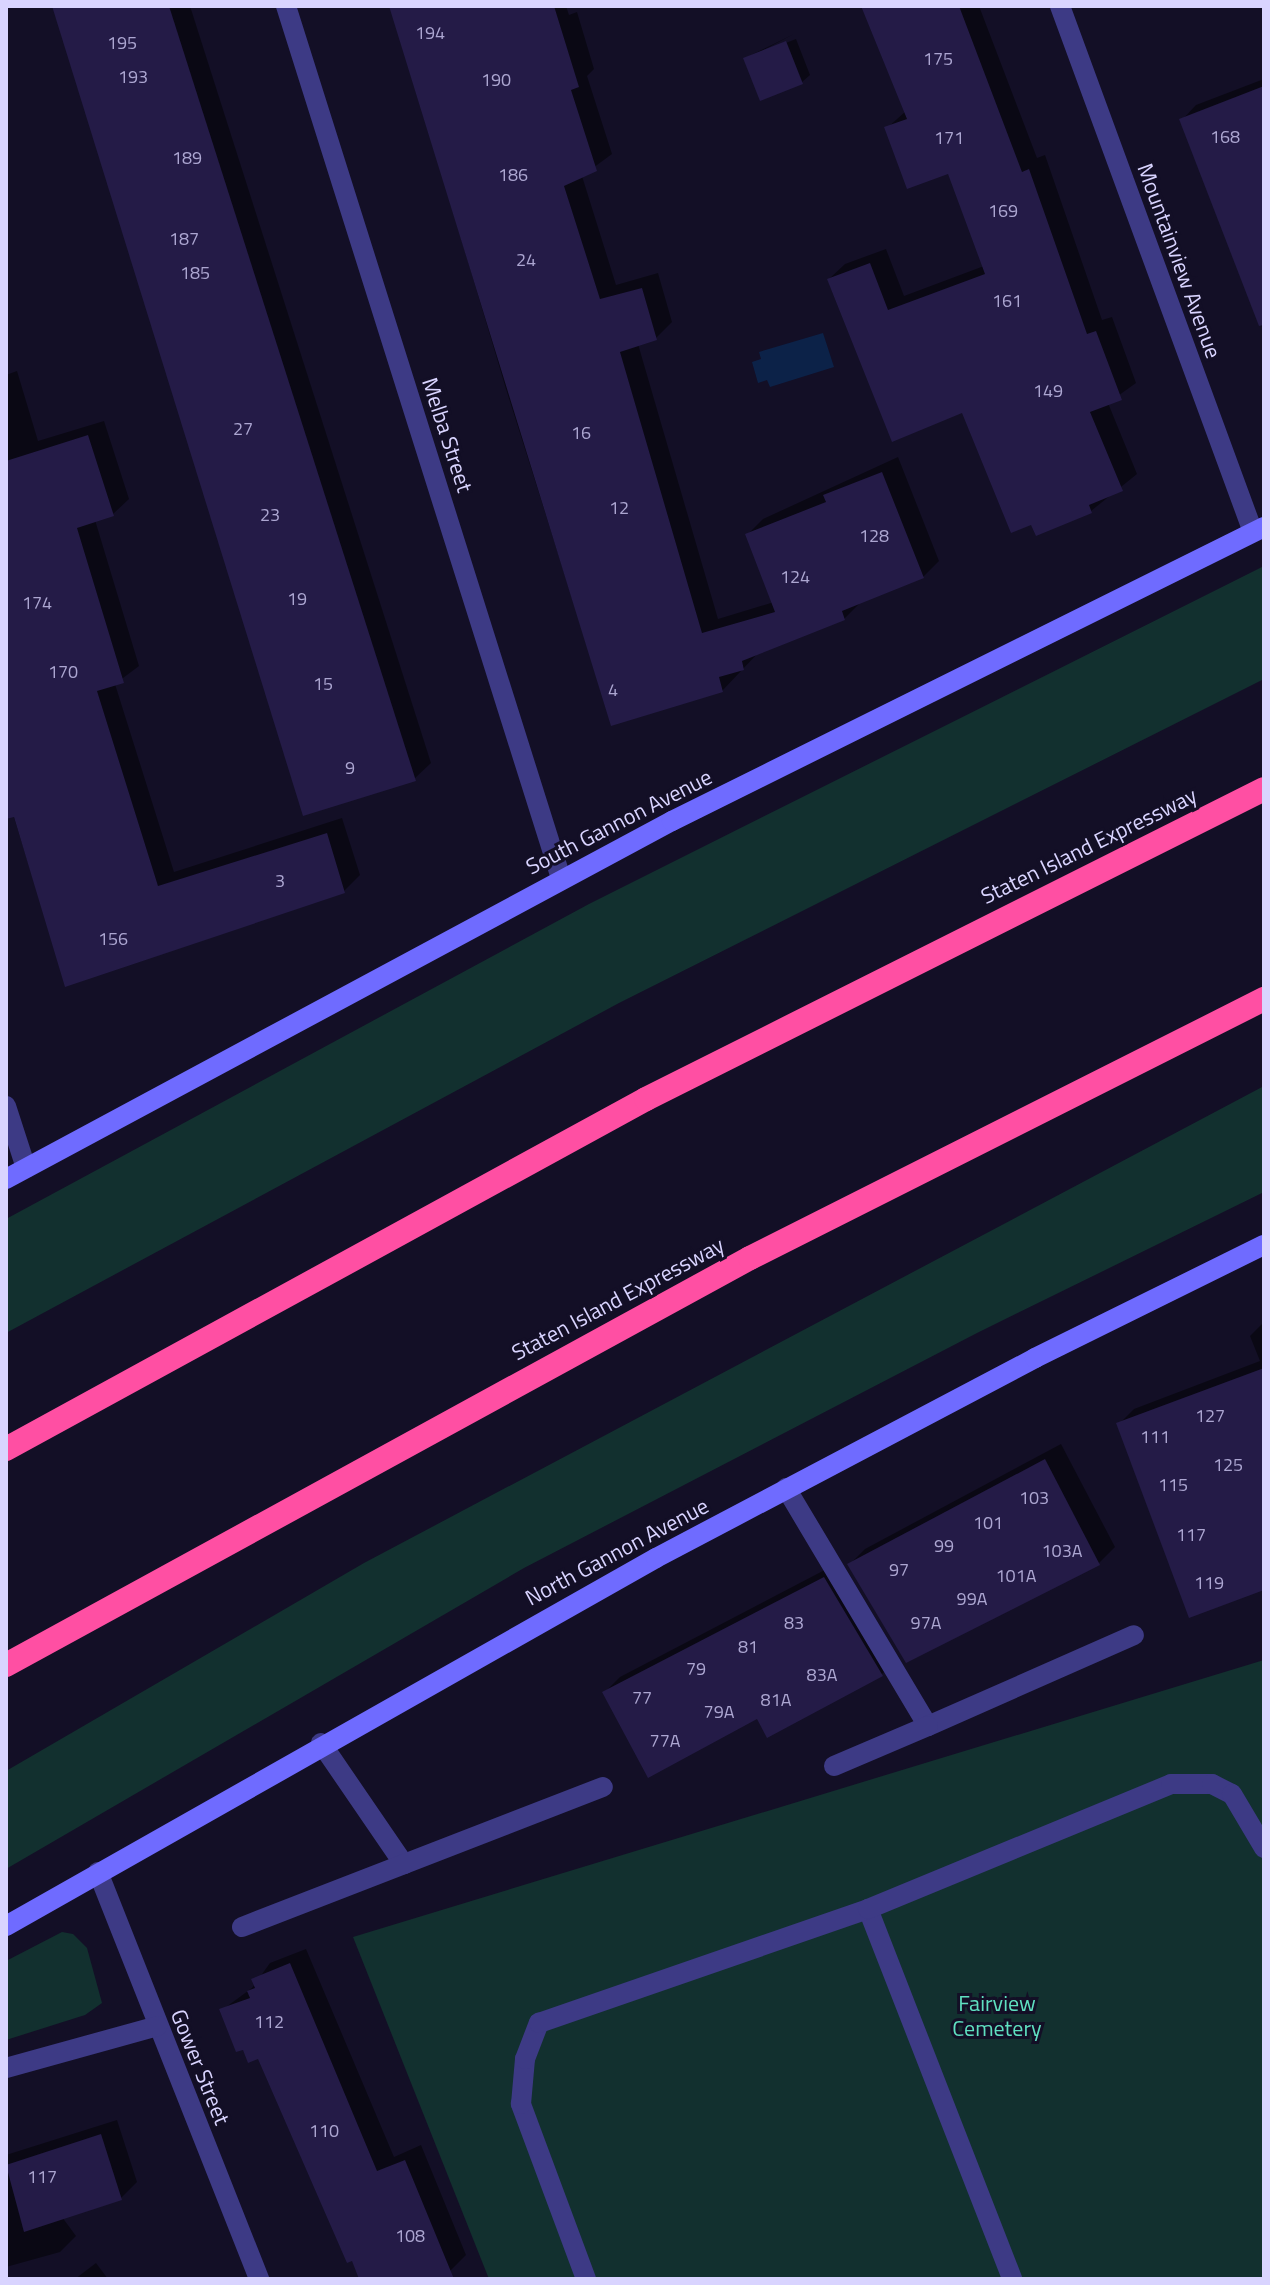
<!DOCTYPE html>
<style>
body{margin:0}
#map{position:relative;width:1270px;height:2285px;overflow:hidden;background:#130f26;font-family:"Titillium Web",sans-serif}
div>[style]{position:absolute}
.green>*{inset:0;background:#12302f}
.water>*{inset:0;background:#0c2248}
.shadow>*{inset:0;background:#0007}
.building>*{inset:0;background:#241b47}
.lane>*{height:20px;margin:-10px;padding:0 10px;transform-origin:10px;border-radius:10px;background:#3d3a85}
.street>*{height:20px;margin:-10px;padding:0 10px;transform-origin:10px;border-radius:10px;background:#3d3a85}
.secondary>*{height:20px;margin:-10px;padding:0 10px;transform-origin:10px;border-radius:10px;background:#6f6bff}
.highway>*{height:24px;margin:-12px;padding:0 12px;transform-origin:12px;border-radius:12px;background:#ff4fa3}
span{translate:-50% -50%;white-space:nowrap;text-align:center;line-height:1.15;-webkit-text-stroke:6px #130f26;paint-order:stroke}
.number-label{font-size:18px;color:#aca6d1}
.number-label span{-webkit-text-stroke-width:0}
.street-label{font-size:22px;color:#d9d4ff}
.park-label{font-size:22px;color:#5fe0c0}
.frame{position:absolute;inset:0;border:8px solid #d9d4ff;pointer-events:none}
</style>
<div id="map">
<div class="green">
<div style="clip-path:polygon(1264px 566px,1264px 679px,619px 1003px,6px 1333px,6px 1219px,589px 904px)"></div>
<div style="clip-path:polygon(1264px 1086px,1264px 1192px,977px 1333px,524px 1568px,6px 1869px,6px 1771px,364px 1563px)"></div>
<div style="clip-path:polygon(1264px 1660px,1264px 2279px,489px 2279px,353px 1937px)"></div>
<div style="clip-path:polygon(62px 1932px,73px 1934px,87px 1948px,102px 2003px,85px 2015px,6px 2040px,6px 1961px)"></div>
</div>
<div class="water">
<div style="clip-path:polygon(823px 333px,834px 367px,770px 387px,767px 380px,758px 383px,752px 362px,761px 359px,759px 352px)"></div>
</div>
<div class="shadow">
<div style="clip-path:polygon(52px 6px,190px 6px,431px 763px,414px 779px)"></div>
<div style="clip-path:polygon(392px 6px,566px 6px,569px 15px,577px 12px,594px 69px,587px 76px,612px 154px,582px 176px,616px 285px,658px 273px,672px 322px,656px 338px,638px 344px,718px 619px,774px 602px,747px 535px,763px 519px,898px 457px,939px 561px,923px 577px,860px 603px,844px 619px,759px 652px,722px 691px,612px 724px,506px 389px)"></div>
<div style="clip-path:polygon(864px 6px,979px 6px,1037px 158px,1045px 155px,1102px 320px,1112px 317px,1136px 383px,1108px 403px,1137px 474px,1091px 511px,963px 410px,829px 279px,845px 264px,886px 249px,904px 296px,984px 266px,950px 171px,887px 128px,906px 111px)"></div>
<div style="clip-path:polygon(794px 34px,752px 56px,796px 39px,810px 75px,802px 82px,745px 58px)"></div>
<div style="clip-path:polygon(1264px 79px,1264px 332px,1182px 120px,1196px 105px)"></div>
<div style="clip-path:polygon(17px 371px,38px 441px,104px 421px,129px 499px,113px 514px,95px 520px,139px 666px,115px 684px,174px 872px,342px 818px,360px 875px,344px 891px,66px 984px,6px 792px,6px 375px)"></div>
<div style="clip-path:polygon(1264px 1322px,1264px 1588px,1119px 1424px,1134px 1409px,1260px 1361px,1250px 1336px)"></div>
<div style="clip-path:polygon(1061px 1444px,1115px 1547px,1099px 1563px,907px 1661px,849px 1565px,865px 1549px)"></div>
<div style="clip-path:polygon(840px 1562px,898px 1658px,882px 1674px,757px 1716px,604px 1693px,620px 1677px)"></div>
<div style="clip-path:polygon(306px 1949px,394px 2157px,421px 2145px,466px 2255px,442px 2279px,361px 2279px,259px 2056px,222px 2010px,252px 1988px,270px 1963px)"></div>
<div style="clip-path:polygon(117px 2120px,137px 2182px,121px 2198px,62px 2217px,76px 2236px,60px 2252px,6px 2267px,6px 2155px)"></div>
<div style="clip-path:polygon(96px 2263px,108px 2279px,75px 2279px)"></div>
</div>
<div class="building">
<div style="clip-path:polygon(52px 6px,169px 6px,416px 781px,303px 816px)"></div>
<div style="clip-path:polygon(389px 6px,554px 6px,579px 87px,571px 90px,597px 171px,564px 186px,600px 299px,642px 288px,657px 340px,620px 352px,702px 633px,775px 612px,745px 534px,826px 502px,823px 495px,882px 472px,924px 578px,842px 611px,845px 620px,742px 661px,744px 670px,719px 677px,723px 692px,611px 726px)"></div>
<div style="clip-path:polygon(861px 6px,959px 6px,1022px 172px,1029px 169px,1087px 334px,1096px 331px,1122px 400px,1090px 412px,1123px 491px,1089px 505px,1092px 513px,1036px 536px,1031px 525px,1011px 533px,962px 413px,892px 442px,827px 279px,870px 263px,888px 310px,985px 274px,948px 174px,907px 189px,884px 127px,907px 119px)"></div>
<div style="clip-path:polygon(786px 41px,803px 84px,760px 101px,743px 58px)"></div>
<div style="clip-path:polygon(1264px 86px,1264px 325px,1259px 326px,1179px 119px)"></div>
<div style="clip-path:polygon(88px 435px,114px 516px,77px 528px,124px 683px,97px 691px,158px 886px,327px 833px,345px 893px,65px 987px,14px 817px,6px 819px,6px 461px)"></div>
<div style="clip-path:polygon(1264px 1368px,1264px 1590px,1189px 1618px,1116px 1423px)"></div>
<div style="clip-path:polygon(1045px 1459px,1100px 1565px,906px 1663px,847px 1564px)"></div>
<div style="clip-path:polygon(824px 1577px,883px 1676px,767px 1738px,757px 1719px,648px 1778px,602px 1692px)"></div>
<div style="clip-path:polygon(290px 1963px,377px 2171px,405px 2160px,454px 2279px,359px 2279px,352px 2261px,347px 2263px,258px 2059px,248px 2063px,243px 2050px,236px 2052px,219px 2009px,250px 1998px,247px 1991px,255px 1988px,251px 1979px)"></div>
<div style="clip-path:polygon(101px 2134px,122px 2200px,24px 2232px,6px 2165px)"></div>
</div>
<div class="lane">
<div style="left:786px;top:1488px;width:277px;rotate:59.2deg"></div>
<div style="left:928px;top:1726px;width:225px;rotate:-23.8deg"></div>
<div style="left:321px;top:1743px;width:147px;rotate:55.6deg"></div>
<div style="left:834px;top:1766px;width:102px;rotate:-23.1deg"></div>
<div style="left:868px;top:1909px;width:397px;rotate:68.7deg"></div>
<div style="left:242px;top:1927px;width:387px;rotate:-21.2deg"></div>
<div style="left:586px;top:2279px;width:187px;rotate:-110.4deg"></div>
<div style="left:521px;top:2104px;width:45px;rotate:-84.9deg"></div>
<div style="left:525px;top:2059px;width:39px;rotate:-69deg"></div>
<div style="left:539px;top:2023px;width:348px;rotate:-19.1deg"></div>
<div style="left:868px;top:1909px;width:328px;rotate:-22.4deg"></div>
<div style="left:1171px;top:1784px;width:41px"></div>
<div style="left:1212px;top:1784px;width:22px;rotate:27deg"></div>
<div style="left:1232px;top:1794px;width:63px;rotate:59.3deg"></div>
</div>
<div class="street">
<div style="left:286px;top:6px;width:914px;rotate:72.5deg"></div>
<div style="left:1060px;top:6px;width:560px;rotate:69.85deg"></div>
<div style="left:6px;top:1106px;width:65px;rotate:72.1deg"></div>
<div style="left:98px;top:1872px;width:438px;rotate:68.4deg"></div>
<div style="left:6px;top:2068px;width:157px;rotate:-15.5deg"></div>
</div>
<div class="secondary">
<div style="left:6px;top:1179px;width:756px;rotate:-28.26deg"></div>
<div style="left:672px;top:821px;width:661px;rotate:-26.41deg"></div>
<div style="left:6px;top:1926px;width:747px;rotate:-29.52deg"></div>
<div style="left:656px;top:1558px;width:429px;rotate:-27.8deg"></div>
<div style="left:1035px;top:1358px;width:255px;rotate:-26.3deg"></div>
</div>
<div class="highway">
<div style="left:6px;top:1449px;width:729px;rotate:-28.67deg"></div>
<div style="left:646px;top:1099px;width:691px;rotate:-26.64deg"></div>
<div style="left:6px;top:1665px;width:848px;rotate:-28.68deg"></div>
<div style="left:750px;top:1258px;width:576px;rotate:-26.74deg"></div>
</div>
<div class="number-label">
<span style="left:430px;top:33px">194</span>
<span style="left:122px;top:43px">195</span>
<span style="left:938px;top:59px">175</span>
<span style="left:133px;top:77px">193</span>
<span style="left:496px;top:80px">190</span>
<span style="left:1225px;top:137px">168</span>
<span style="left:949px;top:138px">171</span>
<span style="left:187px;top:158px">189</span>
<span style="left:513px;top:175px">186</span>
<span style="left:1003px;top:211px">169</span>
<span style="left:184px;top:239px">187</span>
<span style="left:526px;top:260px">24</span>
<span style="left:195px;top:273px">185</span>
<span style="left:1007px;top:301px">161</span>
<span style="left:1048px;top:391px">149</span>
<span style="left:243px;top:429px">27</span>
<span style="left:581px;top:433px">16</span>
<span style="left:619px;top:508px">12</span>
<span style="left:270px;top:515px">23</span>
<span style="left:874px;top:536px">128</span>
<span style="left:795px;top:577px">124</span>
<span style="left:297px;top:599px">19</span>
<span style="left:37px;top:603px">174</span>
<span style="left:63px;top:672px">170</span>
<span style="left:323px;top:684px">15</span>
<span style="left:613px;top:690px">4</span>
<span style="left:350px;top:768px">9</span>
<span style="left:280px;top:881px">3</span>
<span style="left:113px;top:939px">156</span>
<span style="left:1210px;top:1416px">127</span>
<span style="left:1155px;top:1437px">111</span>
<span style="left:1228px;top:1465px">125</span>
<span style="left:1173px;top:1485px">115</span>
<span style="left:1034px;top:1498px">103</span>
<span style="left:988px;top:1523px">101</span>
<span style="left:1191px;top:1535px">117</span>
<span style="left:944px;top:1546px">99</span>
<span style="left:1062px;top:1551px">103A</span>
<span style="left:899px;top:1570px">97</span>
<span style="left:1016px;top:1576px">101A</span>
<span style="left:1209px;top:1583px">119</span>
<span style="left:972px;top:1599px">99A</span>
<span style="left:794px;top:1623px">83</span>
<span style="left:926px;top:1623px">97A</span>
<span style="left:748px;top:1647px">81</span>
<span style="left:696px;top:1669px">79</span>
<span style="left:822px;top:1675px">83A</span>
<span style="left:642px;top:1698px">77</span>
<span style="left:776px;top:1700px">81A</span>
<span style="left:719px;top:1712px">79A</span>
<span style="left:665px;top:1741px">77A</span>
<span style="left:269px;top:2022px">112</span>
<span style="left:324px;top:2131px">110</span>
<span style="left:42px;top:2177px">117</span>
<span style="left:410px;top:2236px">108</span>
</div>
<div class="street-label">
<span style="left:1179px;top:261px;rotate:70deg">Mountainview Avenue</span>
<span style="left:447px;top:435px;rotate:72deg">Melba Street</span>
<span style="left:619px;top:822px;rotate:-27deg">South Gannon Avenue</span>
<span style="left:1089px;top:846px;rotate:-26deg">Staten Island Expressway</span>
<span style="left:618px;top:1299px;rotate:-28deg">Staten Island Expressway</span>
<span style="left:617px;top:1552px;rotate:-28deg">North Gannon Avenue</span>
<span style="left:200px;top:2067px;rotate:68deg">Gower Street</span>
</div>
<div class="park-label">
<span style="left:997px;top:2016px">Fairview<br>Cemetery</span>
</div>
<div class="frame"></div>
</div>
